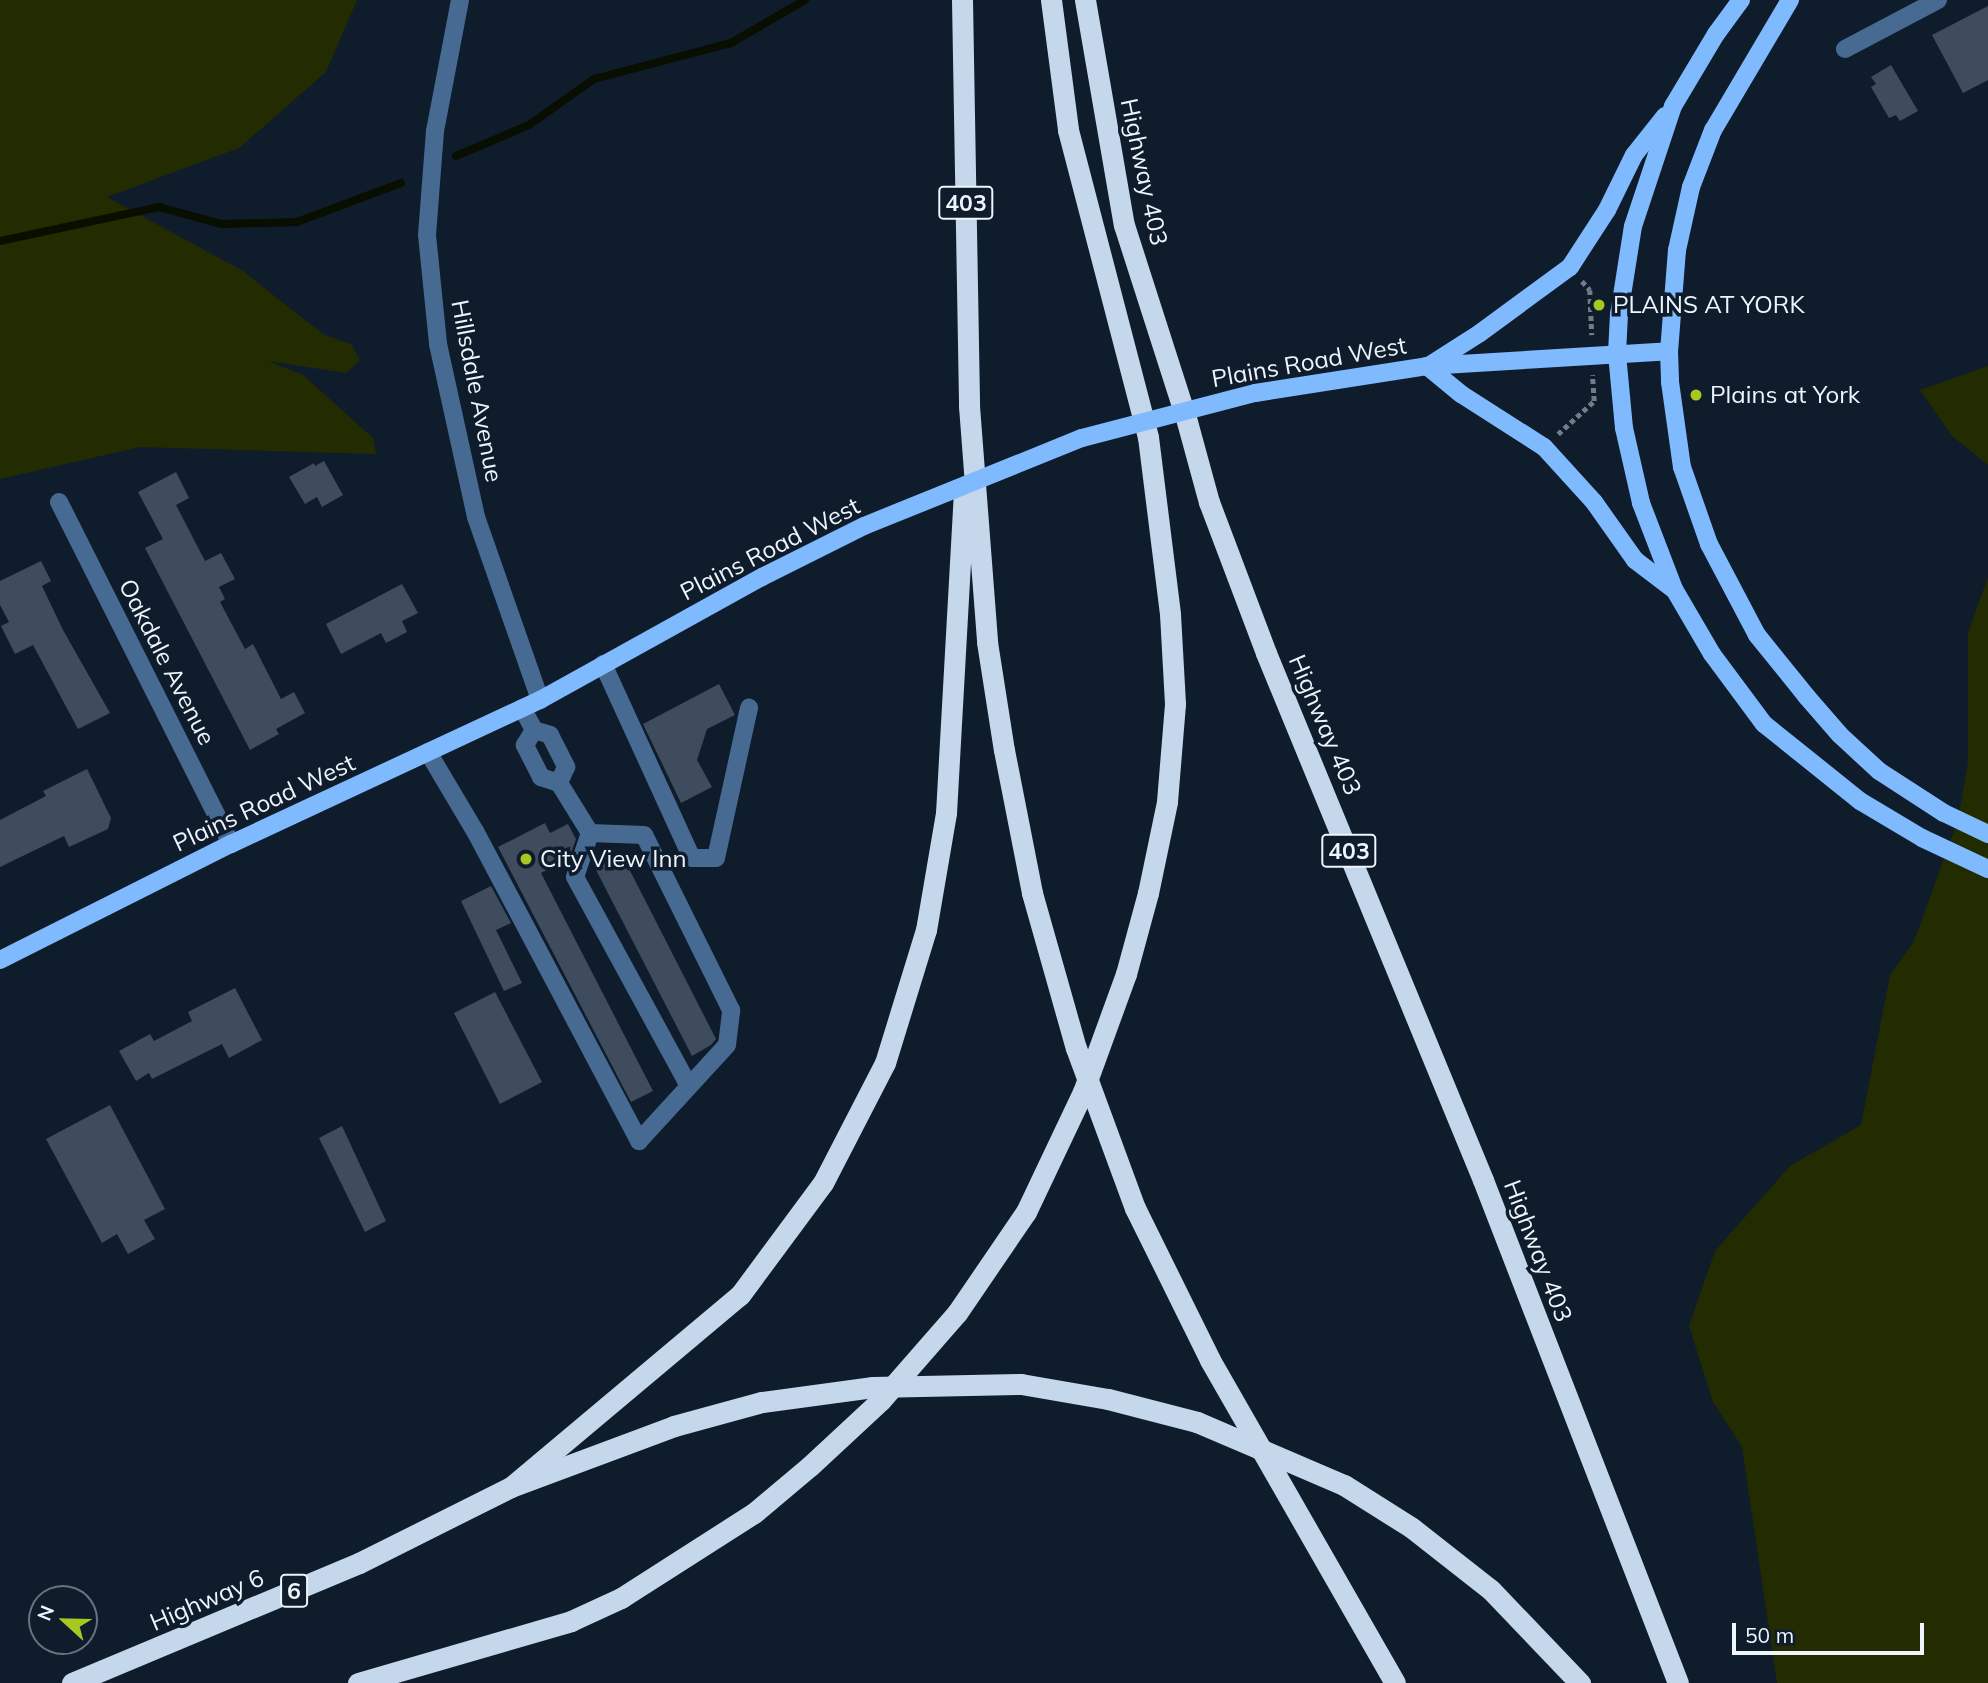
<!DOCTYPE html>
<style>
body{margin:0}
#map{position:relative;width:1988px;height:1683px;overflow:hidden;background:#0f1c2b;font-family:Mulish,sans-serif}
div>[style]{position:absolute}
.green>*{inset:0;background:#222c00}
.stream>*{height:8px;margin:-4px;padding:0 4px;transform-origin:4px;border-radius:4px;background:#080e00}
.building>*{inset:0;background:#3e4c5d}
.path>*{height:4.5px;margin-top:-2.25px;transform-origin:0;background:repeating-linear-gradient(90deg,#727c88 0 5px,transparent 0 8.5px)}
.minor>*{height:18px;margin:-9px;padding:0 9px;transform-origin:9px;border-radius:9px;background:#476a92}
.major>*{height:18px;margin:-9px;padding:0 9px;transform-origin:9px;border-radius:9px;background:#7fbafe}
.highway>*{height:21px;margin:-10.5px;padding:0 10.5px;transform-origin:10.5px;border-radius:10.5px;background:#c5d7eb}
.major-bridge>*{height:18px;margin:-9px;padding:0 9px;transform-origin:9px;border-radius:9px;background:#7fbafe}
.highway-bridge>*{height:21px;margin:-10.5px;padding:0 10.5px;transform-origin:10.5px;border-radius:10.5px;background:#c5d7eb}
.dots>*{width:19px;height:19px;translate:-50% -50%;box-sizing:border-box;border:4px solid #0f1c2b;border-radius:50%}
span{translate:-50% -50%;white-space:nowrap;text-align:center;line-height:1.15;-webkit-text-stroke:7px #0f1c2b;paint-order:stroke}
.shield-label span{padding:2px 5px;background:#0f1c2b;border:2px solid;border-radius:5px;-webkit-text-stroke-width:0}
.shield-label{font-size:23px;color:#eef5fd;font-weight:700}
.street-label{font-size:24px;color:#eef5fd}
.poi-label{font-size:24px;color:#eef5fd}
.left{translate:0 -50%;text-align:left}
.north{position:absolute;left:28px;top:1585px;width:70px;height:70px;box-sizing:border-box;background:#0f1c2b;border:2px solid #68737f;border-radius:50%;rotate:292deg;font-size:19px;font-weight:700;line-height:28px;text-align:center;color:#eef5fd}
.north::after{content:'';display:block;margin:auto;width:24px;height:32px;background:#a6c821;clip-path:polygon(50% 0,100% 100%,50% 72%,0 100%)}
.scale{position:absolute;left:1732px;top:1623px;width:192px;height:32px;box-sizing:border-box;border:4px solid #eef5fd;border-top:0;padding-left:9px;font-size:21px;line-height:24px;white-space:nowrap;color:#eef5fd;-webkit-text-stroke:5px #0f1c2b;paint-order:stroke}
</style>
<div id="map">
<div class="green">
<div style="clip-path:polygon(0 0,357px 0,326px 72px,239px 148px,107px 197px,243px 271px,323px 334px,352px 345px,360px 360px,346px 373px,268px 361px,303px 375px,373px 438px,376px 454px,140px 447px,0 479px)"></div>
<div style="clip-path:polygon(1988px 366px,1988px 465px,1952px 436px,1920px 390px)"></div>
<div style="clip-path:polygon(1988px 577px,1988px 1683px,1777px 1683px,1742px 1447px,1713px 1402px,1689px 1326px,1715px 1251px,1790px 1166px,1861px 1125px,1890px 975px,1914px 941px,1958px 820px,1968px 762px,1968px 633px)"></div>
</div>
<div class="stream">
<div style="left:456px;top:156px;width:79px;rotate:-23deg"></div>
<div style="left:529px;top:125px;width:80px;rotate:-35.3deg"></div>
<div style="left:594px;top:79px;width:142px;rotate:-14.7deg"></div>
<div style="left:731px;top:43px;width:86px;rotate:-30.2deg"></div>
<div style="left:0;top:241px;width:163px;rotate:-12.1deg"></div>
<div style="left:159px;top:207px;width:64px;rotate:15.3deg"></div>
<div style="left:221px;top:224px;width:76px;rotate:-1.5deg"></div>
<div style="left:297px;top:222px;width:111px;rotate:-20.6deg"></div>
</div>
<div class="building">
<div style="clip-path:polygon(1988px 6px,1988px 80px,1963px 93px,1932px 35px)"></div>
<div style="clip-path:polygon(1891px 65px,1918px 111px,1900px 121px,1896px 115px,1889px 118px,1871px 87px,1876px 84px,1871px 77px)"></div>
<div style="clip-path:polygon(324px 461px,343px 495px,322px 507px,317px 497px,305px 504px,289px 477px,314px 463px,315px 466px)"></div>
<div style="clip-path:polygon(176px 472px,189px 498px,176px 505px,205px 561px,221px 553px,235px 579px,219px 587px,225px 599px,220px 602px,245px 649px,253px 644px,281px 699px,294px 692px,305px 713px,276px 729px,279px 734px,250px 750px,145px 548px,163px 539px,138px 492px)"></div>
<div style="clip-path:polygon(41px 561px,51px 581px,42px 586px,63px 630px,110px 713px,78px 729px,33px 645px,15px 654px,1px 626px,9px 622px,0 605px,0 581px)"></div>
<div style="clip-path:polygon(402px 584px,418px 613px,402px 621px,407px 632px,386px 643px,381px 633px,341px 654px,326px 624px)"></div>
<div style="clip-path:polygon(719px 684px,735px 715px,707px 729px,697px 760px,712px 787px,681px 803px,643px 724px)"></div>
<div style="clip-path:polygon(87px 769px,111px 818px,108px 829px,69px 847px,64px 836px,0 867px,0 820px,46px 796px,43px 791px)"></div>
<div style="clip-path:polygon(545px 823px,550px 833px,568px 824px,576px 839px,569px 859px,541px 873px,653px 1091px,631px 1102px,498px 847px)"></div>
<div style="clip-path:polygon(622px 855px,716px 1039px,711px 1045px,692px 1056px,595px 868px)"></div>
<div style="clip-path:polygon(491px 886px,511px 923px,496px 930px,522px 983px,504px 991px,461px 901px)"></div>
<div style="clip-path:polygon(235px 988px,262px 1040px,229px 1058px,222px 1044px,152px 1079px,149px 1073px,136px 1081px,119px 1051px,150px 1034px,154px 1041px,192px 1021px,188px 1012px)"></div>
<div style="clip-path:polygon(495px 992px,542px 1082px,500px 1104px,454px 1013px)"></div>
<div style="clip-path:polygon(110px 1105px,165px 1209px,144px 1220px,155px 1239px,128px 1254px,117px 1234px,102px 1243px,46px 1139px)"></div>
<div style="clip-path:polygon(342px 1126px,386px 1221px,365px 1232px,319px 1138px)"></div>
</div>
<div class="path">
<div style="left:1582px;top:281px;width:12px;rotate:48deg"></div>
<div style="left:1590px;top:290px;width:45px;rotate:87.5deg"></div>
<div style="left:1558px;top:434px;width:49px;rotate:-42.5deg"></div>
<div style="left:1594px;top:401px;width:26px;rotate:-94deg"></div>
</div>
<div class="minor">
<div style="left:460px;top:0;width:133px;rotate:100.8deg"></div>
<div style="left:435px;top:131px;width:104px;rotate:94.4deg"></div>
<div style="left:427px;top:235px;width:110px;rotate:84.2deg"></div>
<div style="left:438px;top:344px;width:177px;rotate:77.6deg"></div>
<div style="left:476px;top:517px;width:194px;rotate:70.7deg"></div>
<div style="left:1845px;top:49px;width:105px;rotate:-27.8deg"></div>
<div style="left:59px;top:502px;width:383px;rotate:63.3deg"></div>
<div style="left:603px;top:664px;width:213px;rotate:65.4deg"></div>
<div style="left:692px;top:858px;width:24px"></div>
<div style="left:716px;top:858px;width:154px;rotate:-77.6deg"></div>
<div style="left:522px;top:708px;width:25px;rotate:61deg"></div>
<div style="left:534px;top:730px;width:17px;rotate:17deg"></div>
<div style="left:550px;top:735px;width:36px;rotate:63deg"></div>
<div style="left:566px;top:767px;width:17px;rotate:114deg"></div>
<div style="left:559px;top:783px;width:19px;rotate:-162deg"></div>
<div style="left:541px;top:777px;width:36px;rotate:-117deg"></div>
<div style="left:525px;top:745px;width:17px;rotate:-59deg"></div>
<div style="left:428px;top:752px;width:92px;rotate:59.3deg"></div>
<div style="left:475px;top:831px;width:351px;rotate:62.1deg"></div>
<div style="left:639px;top:1141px;width:130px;rotate:-47.5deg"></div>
<div style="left:727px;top:1045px;width:35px;rotate:-83deg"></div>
<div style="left:731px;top:1010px;width:195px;rotate:-116.4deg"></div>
<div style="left:644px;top:835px;width:54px;rotate:-177.9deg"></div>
<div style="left:590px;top:833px;width:59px;rotate:-121.8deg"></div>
<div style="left:590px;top:833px;width:46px;rotate:108.8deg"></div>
<div style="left:575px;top:877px;width:238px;rotate:61.4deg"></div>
</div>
<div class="major">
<div style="left:1741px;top:0;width:42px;rotate:126.3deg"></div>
<div style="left:1716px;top:34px;width:84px;rotate:120.8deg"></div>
<div style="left:1673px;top:106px;width:126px;rotate:108.4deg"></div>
<div style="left:1633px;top:226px;width:89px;rotate:99deg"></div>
<div style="left:1619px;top:314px;width:40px;rotate:92.9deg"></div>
<div style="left:1617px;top:354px;width:74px;rotate:84.6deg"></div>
<div style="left:1624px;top:428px;width:77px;rotate:77.2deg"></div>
<div style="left:1641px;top:503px;width:92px;rotate:69deg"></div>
<div style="left:1674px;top:589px;width:75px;rotate:59.7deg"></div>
<div style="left:1712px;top:654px;width:87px;rotate:53.4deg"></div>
<div style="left:1764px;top:724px;width:123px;rotate:38.7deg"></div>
<div style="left:1860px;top:801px;width:72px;rotate:30.8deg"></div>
<div style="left:1922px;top:838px;width:73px;rotate:25.2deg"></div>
<div style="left:1790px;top:0;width:151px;rotate:120.6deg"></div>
<div style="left:1713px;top:130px;width:61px;rotate:111.1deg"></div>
<div style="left:1691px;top:187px;width:65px;rotate:102.5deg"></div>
<div style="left:1677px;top:250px;width:101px;rotate:94.5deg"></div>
<div style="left:1669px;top:351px;width:31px;rotate:88deg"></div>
<div style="left:1670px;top:382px;width:86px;rotate:82deg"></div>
<div style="left:1682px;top:467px;width:82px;rotate:70.7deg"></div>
<div style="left:1709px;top:544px;width:103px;rotate:62.2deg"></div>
<div style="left:1757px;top:635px;width:80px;rotate:51.1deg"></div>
<div style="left:1807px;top:697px;width:50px;rotate:49deg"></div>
<div style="left:1840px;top:735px;width:53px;rotate:42.7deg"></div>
<div style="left:1879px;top:771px;width:77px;rotate:32.9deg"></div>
<div style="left:1944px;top:813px;width:49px;rotate:25.5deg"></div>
<div style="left:1430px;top:365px;width:59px;rotate:-32.6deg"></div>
<div style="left:1480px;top:333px;width:112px;rotate:-36.3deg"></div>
<div style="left:1570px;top:267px;width:68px;rotate:-57deg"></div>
<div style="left:1607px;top:210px;width:61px;rotate:-63.9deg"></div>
<div style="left:1634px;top:155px;width:50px;rotate:-51.5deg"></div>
<div style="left:1427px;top:366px;width:44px;rotate:39.5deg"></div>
<div style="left:1461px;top:394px;width:98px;rotate:32.6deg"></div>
<div style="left:1544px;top:447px;width:74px;rotate:47.7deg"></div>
<div style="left:1594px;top:502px;width:71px;rotate:54.7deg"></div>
<div style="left:1635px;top:560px;width:48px;rotate:37.3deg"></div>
<div style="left:1255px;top:393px;width:174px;rotate:-8.9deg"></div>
<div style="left:1427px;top:366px;width:242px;rotate:-3.5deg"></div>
<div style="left:0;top:960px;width:258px;rotate:-26.7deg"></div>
<div style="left:231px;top:844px;width:341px;rotate:-25deg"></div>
<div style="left:540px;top:700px;width:254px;rotate:-29deg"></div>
<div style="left:762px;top:577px;width:114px;rotate:-26.6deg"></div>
</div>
<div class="highway">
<div style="left:962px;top:0;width:406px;rotate:89deg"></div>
<div style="left:969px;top:406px;width:237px;rotate:85.6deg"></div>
<div style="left:987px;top:642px;width:109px;rotate:81.1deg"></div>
<div style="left:1004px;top:750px;width:146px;rotate:78.9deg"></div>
<div style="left:1032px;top:893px;width:161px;rotate:74.2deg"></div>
<div style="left:1076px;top:1048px;width:171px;rotate:69.8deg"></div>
<div style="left:1135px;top:1208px;width:169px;rotate:63.7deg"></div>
<div style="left:1210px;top:1360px;width:372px;rotate:60.2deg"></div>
<div style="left:1051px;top:0;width:131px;rotate:82.5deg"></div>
<div style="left:1068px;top:130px;width:317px;rotate:75.4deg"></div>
<div style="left:1148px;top:437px;width:178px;rotate:82.9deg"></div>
<div style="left:1170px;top:614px;width:90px;rotate:86.8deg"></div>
<div style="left:1175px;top:704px;width:98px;rotate:94.7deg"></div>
<div style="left:1167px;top:802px;width:93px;rotate:101.8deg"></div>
<div style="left:1148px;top:893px;width:84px;rotate:105.2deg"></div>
<div style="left:1085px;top:0;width:228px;rotate:80.2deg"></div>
<div style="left:1124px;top:225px;width:203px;rotate:72.2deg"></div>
<div style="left:1186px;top:418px;width:87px;rotate:74.7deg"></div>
<div style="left:1209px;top:502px;width:161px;rotate:69.3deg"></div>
<div style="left:1266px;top:653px;width:570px;rotate:67.62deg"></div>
<div style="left:1483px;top:1180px;width:539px;rotate:68.81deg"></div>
<div style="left:957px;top:1313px;width:122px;rotate:-55.7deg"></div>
<div style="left:511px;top:1487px;width:299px;rotate:-40deg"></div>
<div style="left:740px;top:1295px;width:139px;rotate:-53.5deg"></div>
<div style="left:823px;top:1183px;width:135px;rotate:-62.7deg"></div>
<div style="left:885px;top:1063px;width:139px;rotate:-72.9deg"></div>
<div style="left:926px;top:930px;width:119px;rotate:-80.3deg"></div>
<div style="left:946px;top:813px;width:325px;rotate:-86.8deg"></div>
<div style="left:1412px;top:1528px;width:100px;rotate:38.1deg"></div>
<div style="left:1491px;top:1590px;width:129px;rotate:46.3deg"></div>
<div style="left:72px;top:1683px;width:311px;rotate:-22.7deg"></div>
<div style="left:359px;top:1563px;width:170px;rotate:-26.6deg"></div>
<div style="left:511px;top:1487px;width:174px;rotate:-20.5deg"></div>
<div style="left:674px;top:1426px;width:91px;rotate:-15.3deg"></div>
<div style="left:762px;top:1402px;width:112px;rotate:-7.7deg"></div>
<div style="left:873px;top:1387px;width:148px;rotate:-1.2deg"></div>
<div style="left:1021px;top:1384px;width:88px;rotate:9.8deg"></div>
<div style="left:358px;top:1683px;width:222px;rotate:-16.2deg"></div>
<div style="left:571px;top:1621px;width:55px;rotate:-24.7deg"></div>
<div style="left:621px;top:1598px;width:158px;rotate:-32.6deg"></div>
<div style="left:754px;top:1513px;width:73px;rotate:-40deg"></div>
</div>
<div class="major-bridge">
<div style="left:864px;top:526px;width:235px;rotate:-22deg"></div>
<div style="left:1082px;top:438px;width:179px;rotate:-14.6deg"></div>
</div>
<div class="highway-bridge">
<div style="left:1026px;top:1212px;width:133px;rotate:-64.6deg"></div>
<div style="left:1083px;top:1092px;width:126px;rotate:-70deg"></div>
<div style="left:1108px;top:1399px;width:92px;rotate:14.5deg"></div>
<div style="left:1197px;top:1422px;width:160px;rotate:23.2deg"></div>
<div style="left:1344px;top:1485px;width:80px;rotate:32.3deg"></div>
<div style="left:810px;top:1466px;width:97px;rotate:-42.9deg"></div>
<div style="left:881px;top:1400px;width:116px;rotate:-48.9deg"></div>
</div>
<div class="dots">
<div style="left:1599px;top:305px;background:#a6c821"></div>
<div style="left:1696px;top:395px;background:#a6c821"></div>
<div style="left:526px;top:859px;background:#a6c821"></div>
</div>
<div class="shield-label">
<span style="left:966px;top:203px">403</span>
<span style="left:1349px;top:851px">403</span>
<span style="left:294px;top:1591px">6</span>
</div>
<div class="street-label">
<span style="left:1144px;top:172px;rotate:78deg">Highway 403</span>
<span style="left:1309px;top:362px;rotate:-10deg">Plains Road West</span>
<span style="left:477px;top:391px;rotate:79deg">Hillsdale Avenue</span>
<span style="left:770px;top:549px;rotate:-27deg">Plains Road West</span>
<span style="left:167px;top:662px;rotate:63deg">Oakdale Avenue</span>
<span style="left:1325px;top:725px;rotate:67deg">Highway 403</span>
<span style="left:264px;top:803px;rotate:-25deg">Plains Road West</span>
<span style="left:1538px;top:1251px;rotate:69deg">Highway 403</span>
<span style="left:207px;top:1600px;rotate:-23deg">Highway 6</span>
</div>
<div class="poi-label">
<span class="left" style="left:1613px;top:305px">PLAINS AT YORK</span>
<span class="left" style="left:1710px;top:395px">Plains at York</span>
<span class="left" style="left:540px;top:859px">City View Inn</span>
</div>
<div class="north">N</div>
<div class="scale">50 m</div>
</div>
